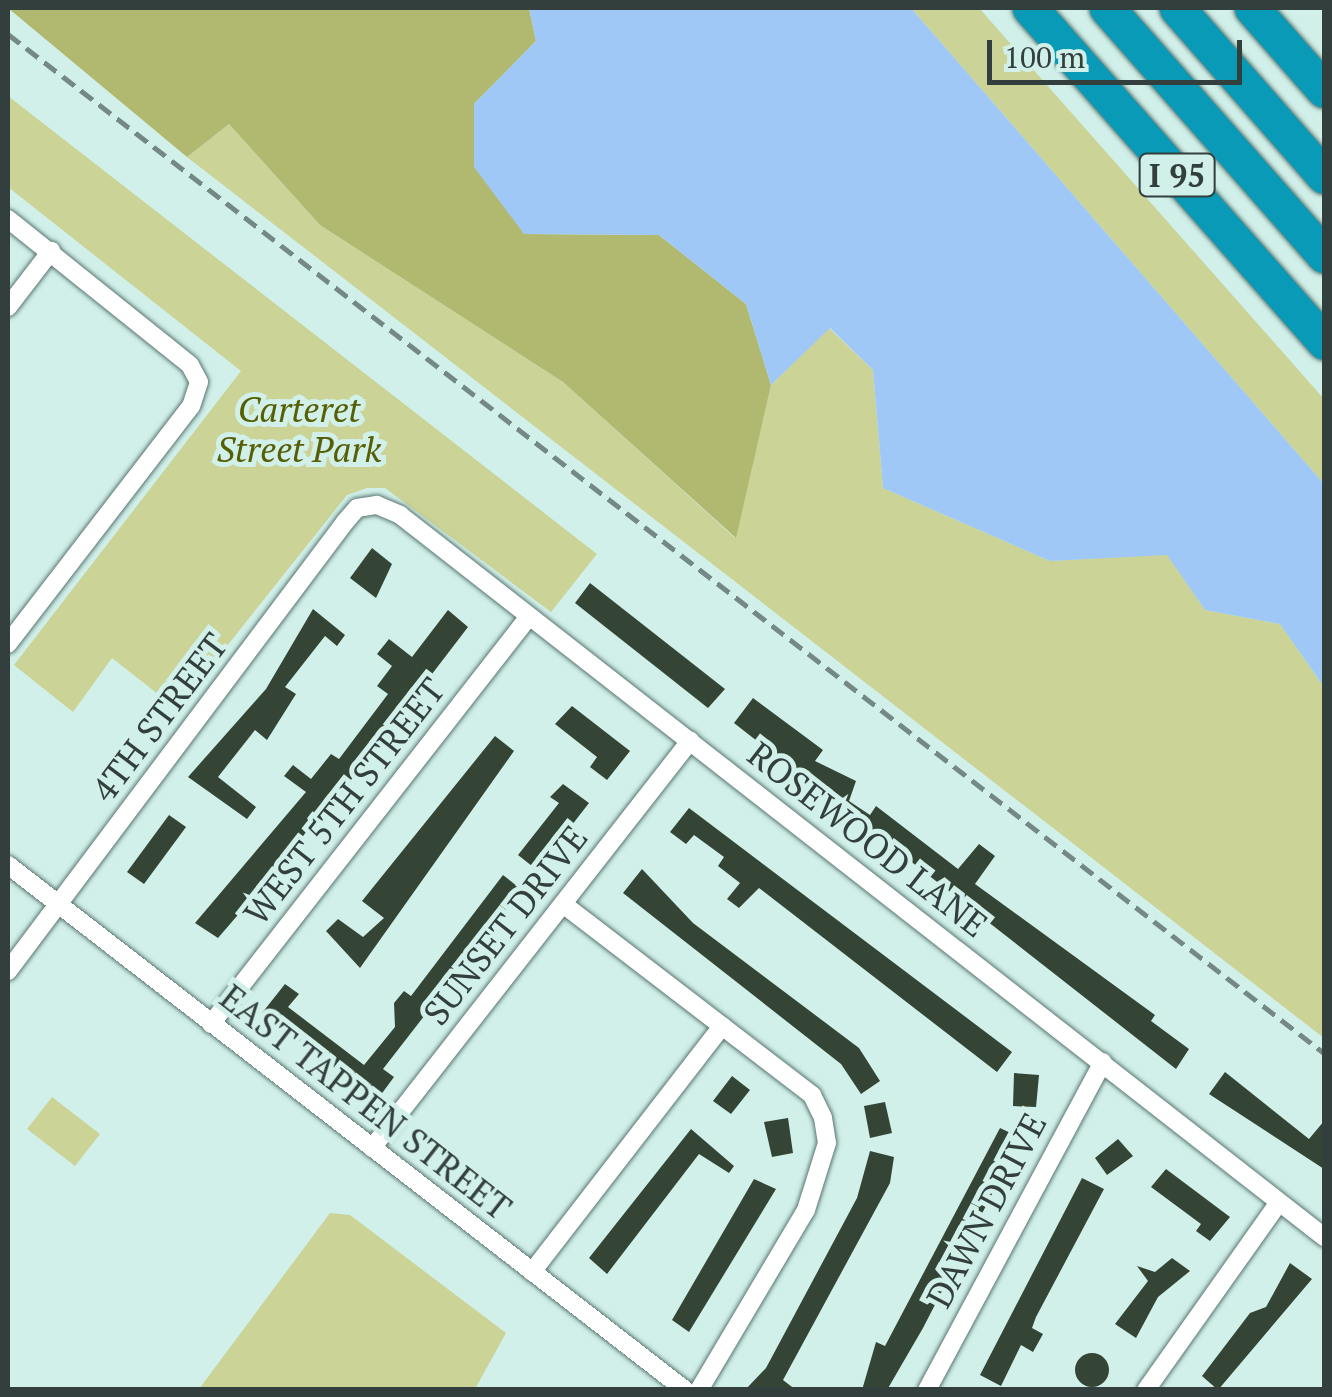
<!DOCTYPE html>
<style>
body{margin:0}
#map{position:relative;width:1332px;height:1397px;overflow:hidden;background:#d1f0ea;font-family:"PT Serif",serif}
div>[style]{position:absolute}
.green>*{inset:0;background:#cbd397}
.forest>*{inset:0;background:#b0b96f}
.water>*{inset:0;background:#a0c8f6}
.building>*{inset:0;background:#344536}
.round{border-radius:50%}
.roads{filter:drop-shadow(0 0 2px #597570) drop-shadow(0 0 2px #597570)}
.street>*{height:18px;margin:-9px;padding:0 9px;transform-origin:9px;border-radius:9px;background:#fff}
.highway>*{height:35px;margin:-17.5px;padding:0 17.5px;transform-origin:17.5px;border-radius:17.5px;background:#089ab7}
.rail>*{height:5px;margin-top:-2.5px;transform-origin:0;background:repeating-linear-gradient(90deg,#748885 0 15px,transparent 0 23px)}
span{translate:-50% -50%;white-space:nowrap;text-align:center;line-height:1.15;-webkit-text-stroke:10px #d1f0ea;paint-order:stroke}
.shield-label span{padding:2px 8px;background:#d1f0ea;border:2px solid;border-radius:8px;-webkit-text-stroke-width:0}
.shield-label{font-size:32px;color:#333f3d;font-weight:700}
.park-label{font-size:35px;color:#575e03;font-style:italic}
.street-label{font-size:35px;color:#333f3d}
.frame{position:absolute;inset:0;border:10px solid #333f3d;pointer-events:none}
.scale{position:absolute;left:987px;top:40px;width:255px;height:45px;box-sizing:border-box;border:5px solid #333f3d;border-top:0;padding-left:12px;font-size:30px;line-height:35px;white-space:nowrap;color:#333f3d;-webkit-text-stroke:8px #d1f0ea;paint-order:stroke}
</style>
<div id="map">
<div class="green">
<div style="clip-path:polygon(911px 8px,979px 8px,1324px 399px,1324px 484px)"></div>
<div style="clip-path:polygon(8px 96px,597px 554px,551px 612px,385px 488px,367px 488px,347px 495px,177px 709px,112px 658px,73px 712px,14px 665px,241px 371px,8px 187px)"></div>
<div style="clip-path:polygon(229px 124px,320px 225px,563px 382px,735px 538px,771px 385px,829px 328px,873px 370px,883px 488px,1050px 561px,1167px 554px,1205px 610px,1280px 624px,1324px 687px,1324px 1038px,187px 157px)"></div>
<div style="clip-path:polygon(52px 1097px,100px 1134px,75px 1166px,27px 1129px)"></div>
<div style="clip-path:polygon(330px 1213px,350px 1215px,506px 1333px,475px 1389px,199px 1389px)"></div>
</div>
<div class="forest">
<div style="clip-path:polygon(8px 8px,529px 8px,536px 41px,474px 104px,524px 234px,659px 235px,746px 304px,771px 385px,736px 538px,563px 382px,320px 225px,229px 124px,187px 157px)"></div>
</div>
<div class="water">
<div style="clip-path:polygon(529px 8px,911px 8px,1324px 484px,1324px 687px,1280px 624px,1205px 610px,1167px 555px,1050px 561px,883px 488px,873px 370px,830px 328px,771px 385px,746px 304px,659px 235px,524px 234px,474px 167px,474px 104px,536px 41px)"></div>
</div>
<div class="building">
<div style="clip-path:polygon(372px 548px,392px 564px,376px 598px,350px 578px)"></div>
<div style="clip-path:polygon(590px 583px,725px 689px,708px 708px,575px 603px)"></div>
<div style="clip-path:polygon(313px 609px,345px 635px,337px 646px,325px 636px,285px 687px,296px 694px,267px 740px,255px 730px,218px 777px,256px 807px,247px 819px,188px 777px,266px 689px)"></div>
<div style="clip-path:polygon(448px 610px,468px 627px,344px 789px,339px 785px,249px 913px,243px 909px,218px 938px,195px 923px,306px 792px,284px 776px,293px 765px,311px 779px,331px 754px,339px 759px,388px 694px,377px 686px,392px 666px,377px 654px,389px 639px,412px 657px)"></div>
<div style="clip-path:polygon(753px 698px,823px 750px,815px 761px,856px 781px,849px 801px,870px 815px,876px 806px,958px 869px,979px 844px,995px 856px,975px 884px,1155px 1015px,1151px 1021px,1189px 1049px,1176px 1069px,734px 723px)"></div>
<div style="clip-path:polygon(572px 706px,630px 751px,607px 780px,590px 767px,597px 757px,555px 724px)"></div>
<div style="clip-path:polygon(495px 736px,514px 751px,360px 968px,326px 931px,338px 919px,363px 937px,384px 918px,362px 901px)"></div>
<div style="clip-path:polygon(563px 784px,589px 803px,537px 870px,518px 855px,559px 803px,550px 797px)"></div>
<div style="clip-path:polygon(689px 808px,1012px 1052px,997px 1072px,759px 888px,739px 908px,727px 899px,740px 883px,718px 866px,724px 857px,694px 835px,686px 844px,670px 832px)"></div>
<div style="clip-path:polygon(169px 815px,186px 827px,144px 884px,127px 872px)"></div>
<div style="clip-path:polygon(642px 869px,693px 923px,859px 1048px,880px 1081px,861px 1094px,841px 1064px,623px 893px)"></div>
<div style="clip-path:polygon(503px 875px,522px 890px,383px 1069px,394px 1077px,377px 1100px,262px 1013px,285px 984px,299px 994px,288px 1007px,364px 1065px,395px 1027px,394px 1003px,404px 991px,411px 996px)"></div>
<div style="clip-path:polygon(1225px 1072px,1309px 1139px,1324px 1121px,1324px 1169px,1209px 1094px)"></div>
<div style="clip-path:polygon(1014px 1073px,1039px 1075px,1036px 1107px,1013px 1106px)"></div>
<div style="clip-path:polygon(732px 1076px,750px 1090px,731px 1114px,713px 1101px)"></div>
<div style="clip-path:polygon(885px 1102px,892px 1133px,870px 1138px,864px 1106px)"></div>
<div style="clip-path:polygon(788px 1118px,793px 1153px,772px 1157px,764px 1122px)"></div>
<div style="clip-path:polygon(1000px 1128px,1021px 1138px,923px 1328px,887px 1390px,862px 1390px,876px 1342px,885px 1346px)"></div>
<div style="clip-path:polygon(691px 1129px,734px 1166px,729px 1173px,699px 1154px,607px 1274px,589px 1258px)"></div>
<div style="clip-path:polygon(1118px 1139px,1133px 1156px,1107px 1175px,1095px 1158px)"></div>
<div style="clip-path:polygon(870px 1151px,894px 1157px,890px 1183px,783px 1380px,796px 1390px,745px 1390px,766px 1368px,857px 1198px)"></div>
<div style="clip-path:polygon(1166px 1169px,1230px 1217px,1210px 1241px,1196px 1231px,1201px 1224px,1151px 1187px)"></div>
<div style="clip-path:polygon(1082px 1178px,1104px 1189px,1036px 1317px,1032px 1328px,1043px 1334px,1033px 1352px,1021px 1345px,1001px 1386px,980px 1375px)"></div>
<div style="clip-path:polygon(754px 1179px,776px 1189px,689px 1332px,672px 1320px)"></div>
<div style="clip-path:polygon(1172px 1258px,1190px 1271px,1158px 1297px,1136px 1338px,1115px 1324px,1148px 1281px,1137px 1266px,1155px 1272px)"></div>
<div style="clip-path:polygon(1290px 1263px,1312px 1279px,1218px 1390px,1202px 1376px,1250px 1313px,1266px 1307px)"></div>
<div class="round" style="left:1075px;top:1353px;width:34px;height:34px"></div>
</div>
<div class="roads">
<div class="street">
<div style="left:8px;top:219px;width:233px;rotate:38.7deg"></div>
<div style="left:190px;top:365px;width:19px;rotate:62deg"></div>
<div style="left:199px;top:382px;width:25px;rotate:108deg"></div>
<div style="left:191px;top:406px;width:300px;rotate:127.6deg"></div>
<div style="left:8px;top:307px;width:71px;rotate:-52.5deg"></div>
<div style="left:8px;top:865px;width:857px;rotate:37.79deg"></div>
<div style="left:563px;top:904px;width:314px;rotate:37.5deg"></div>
<div style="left:812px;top:1095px;width:25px;rotate:64deg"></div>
<div style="left:823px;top:1118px;width:25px;rotate:81deg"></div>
<div style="left:827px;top:1143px;width:70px;rotate:107.4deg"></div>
<div style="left:806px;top:1210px;width:209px;rotate:120.7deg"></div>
<div style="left:8px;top:971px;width:561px;rotate:-53.11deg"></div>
<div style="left:345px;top:522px;width:18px;rotate:-49deg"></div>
<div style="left:357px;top:508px;width:20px;rotate:-9deg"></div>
<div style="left:377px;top:505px;width:25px;rotate:23deg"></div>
<div style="left:400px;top:515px;width:1173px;rotate:38deg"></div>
<div style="left:211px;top:1024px;width:514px;rotate:-52.04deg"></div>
<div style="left:372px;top:1148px;width:517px;rotate:-52deg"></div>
<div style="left:532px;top:1272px;width:311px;rotate:-52.3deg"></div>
<div style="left:927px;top:1390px;width:372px;rotate:-61.8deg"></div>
<div style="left:1146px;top:1390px;width:230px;rotate:-54.7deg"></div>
</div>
<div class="highway">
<div style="left:1030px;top:8px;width:445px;rotate:48.6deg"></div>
<div style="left:1107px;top:8px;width:329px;rotate:48.7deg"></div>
<div style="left:1177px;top:8px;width:223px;rotate:48.8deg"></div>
<div style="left:1252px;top:8px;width:109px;rotate:48.7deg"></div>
</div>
</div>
<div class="rail">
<div style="left:8px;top:34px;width:1664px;rotate:37.75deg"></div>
</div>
<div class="shield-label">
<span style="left:1177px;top:175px">I 95</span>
</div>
<div class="park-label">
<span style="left:299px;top:429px">Carteret<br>Street Park</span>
</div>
<div class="street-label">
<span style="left:159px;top:717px;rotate:-53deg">4TH STREET</span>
<span style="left:344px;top:801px;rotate:-52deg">WEST 5TH STREET</span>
<span style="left:868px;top:839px;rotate:38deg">ROSEWOOD LANE</span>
<span style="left:505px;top:925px;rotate:-52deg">SUNSET DRIVE</span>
<span style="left:366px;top:1102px;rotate:38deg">EAST TAPPEN STREET</span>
<span style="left:986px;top:1210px;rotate:-62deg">DAWN DRIVE</span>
</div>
<div class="frame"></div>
<div class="scale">100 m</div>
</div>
